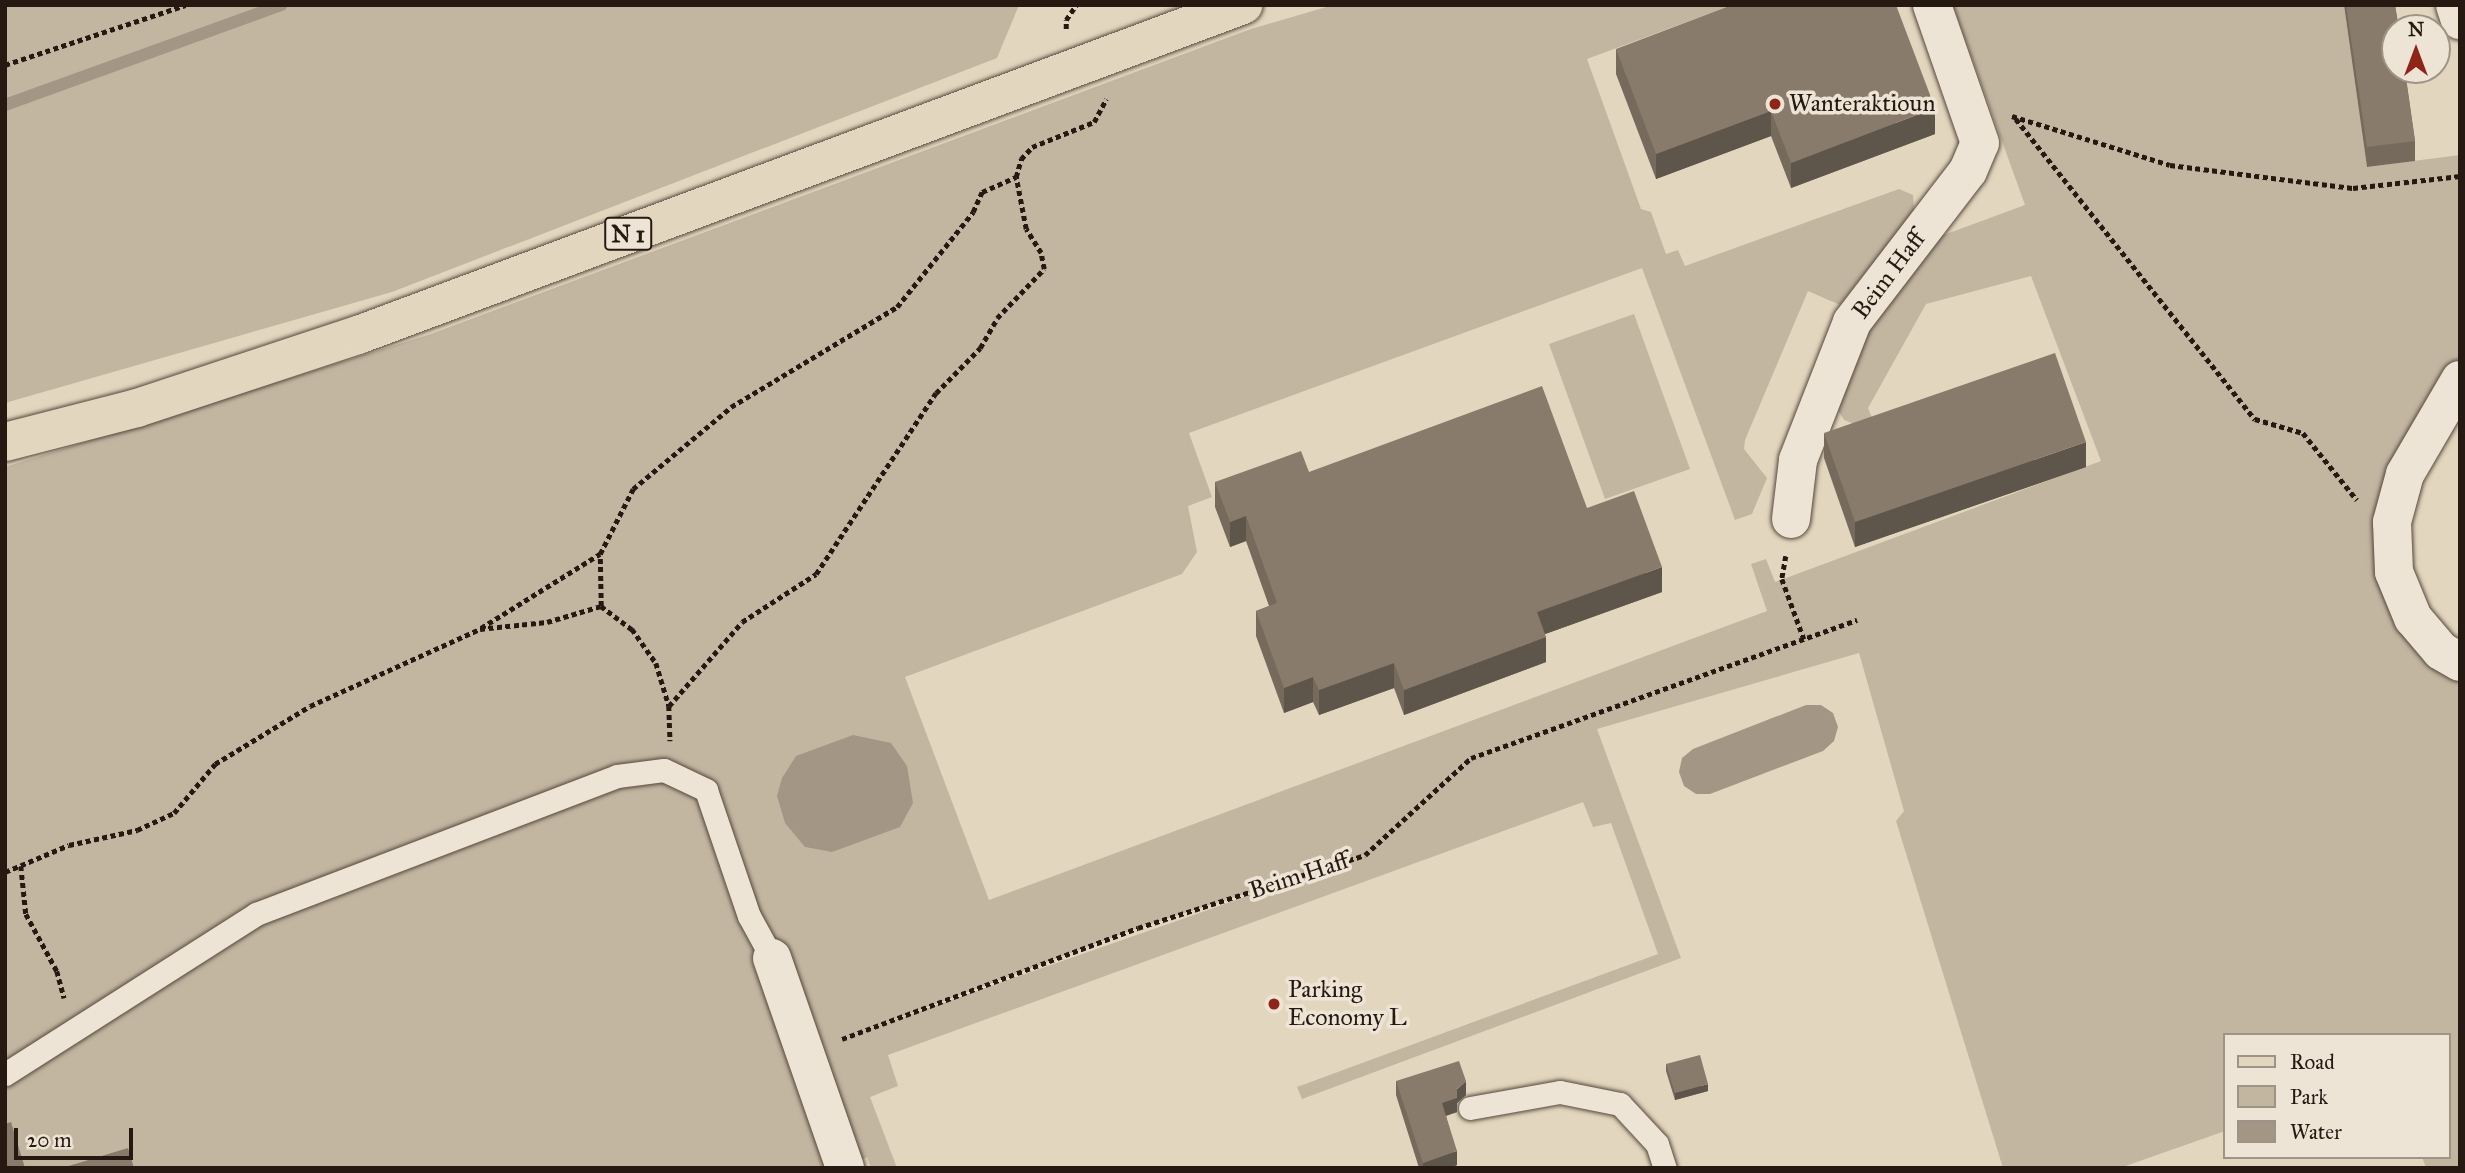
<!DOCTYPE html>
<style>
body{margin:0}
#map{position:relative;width:2465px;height:1173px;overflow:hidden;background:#e3d6be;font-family:"IM FELL Great Primer",serif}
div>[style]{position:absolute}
.green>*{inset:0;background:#c3b6a1}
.water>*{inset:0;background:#a39684}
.stream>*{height:12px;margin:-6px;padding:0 6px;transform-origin:6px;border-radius:6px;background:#a39684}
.path>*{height:4.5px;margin-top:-2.25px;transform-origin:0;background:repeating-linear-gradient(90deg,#261912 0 5px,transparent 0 8.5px)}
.roads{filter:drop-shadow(0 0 2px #55483d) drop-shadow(0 0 2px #55483d)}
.service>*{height:23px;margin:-11.5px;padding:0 11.5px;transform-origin:11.5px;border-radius:11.5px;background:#ede4d5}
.minor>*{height:38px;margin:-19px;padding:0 19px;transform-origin:19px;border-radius:19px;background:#ede4d5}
.primary>*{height:38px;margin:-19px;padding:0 19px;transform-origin:19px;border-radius:19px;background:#e3d6be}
.wall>*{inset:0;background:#756a5c}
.shaded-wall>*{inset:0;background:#5f564b}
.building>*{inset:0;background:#887b6b}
.dots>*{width:19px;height:19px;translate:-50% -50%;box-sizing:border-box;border:4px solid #ede4d5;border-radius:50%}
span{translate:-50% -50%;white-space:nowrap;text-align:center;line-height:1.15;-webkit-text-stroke:7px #ede4d5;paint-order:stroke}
.shield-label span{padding:2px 5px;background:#ede4d5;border:2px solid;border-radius:5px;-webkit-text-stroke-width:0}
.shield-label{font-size:23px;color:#261912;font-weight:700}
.poi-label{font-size:24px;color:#261912}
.left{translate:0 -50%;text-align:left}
.street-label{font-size:24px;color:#261912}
.frame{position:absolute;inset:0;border:7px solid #261912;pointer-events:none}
.legend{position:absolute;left:2223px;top:1033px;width:228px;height:126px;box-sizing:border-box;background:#ede4d5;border:2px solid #9d9387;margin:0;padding:9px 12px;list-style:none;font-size:21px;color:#261912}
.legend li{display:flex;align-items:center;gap:14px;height:35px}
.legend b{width:35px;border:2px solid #9d9387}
.north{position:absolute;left:2381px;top:14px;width:70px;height:70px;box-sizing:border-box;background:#ede4d5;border:2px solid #9d9387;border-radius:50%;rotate:0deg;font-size:19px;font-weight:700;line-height:28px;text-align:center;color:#261912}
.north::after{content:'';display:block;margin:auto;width:24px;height:32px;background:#8f2418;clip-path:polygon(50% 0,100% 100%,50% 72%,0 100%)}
.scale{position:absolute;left:14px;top:1128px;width:119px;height:32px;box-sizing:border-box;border:4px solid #261912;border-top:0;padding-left:9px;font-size:21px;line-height:24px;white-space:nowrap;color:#261912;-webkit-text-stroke:5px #ede4d5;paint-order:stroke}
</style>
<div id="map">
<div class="green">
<div style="clip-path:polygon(5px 5px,1019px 5px,997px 58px,392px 292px,5px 403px)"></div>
<div style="clip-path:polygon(evenodd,1333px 5px,1732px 5px,1587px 59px,1641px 209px,1651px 212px,1666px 254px,1678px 250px,1685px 266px,1899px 189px,1913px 195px,1914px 211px,1840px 305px,1808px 291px,1745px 440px,1744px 449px,1767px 478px,1752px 514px,1735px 520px,1642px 268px,1189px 433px,1212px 497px,1188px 506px,1197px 552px,1182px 574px,905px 677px,989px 900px,1767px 611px,1751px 564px,1766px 559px,1775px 582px,2101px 461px,2031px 276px,1926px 304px,1868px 408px,1873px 420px,1857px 425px,1844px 420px,1836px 407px,1863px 339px,1941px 236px,2025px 205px,1953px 5px,2344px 5px,2367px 167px,2460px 155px,2460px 380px,2392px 522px,2460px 679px,2460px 1168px,2426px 1168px,2422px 1157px,2449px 1157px,2449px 1035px,2225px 1035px,2225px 1131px,2120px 1168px,2003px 1168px,1896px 821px,1904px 811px,1859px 653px,1597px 729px,1681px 958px,1302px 1099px,1297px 1087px,1658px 954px,1611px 823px,1593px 827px,1583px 802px,888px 1055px,898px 1086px,870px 1097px,897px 1168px,871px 1168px,867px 1157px,845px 1168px,17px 1168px,5px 1149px,5px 467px,431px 334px,1251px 29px,1333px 5px,1325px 868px,1325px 869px,880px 1025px,1138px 928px,1325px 868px)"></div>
<div style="clip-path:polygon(1634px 314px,1690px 469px,1605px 499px,1549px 344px)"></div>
</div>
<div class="water">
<div style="clip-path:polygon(1806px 705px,1821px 705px,1833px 713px,1838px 727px,1834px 741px,1823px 751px,1710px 794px,1696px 794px,1684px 786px,1679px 772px,1682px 758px,1693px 749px)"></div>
<div style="clip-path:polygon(853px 735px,891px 743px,907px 766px,913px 803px,900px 827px,832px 852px,805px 847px,785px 823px,777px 796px,782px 778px,796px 756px)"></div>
</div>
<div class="stream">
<div style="left:5px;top:105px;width:294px;rotate:-19.9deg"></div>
</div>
<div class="path">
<div style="left:1066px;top:29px;width:9px;rotate:-90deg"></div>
<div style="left:1066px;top:20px;width:18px;rotate:-56deg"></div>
<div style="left:5px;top:65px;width:190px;rotate:-18.4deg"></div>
<div style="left:2012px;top:116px;width:165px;rotate:17.2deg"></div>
<div style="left:2170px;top:165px;width:184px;rotate:7.2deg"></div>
<div style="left:2353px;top:188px;width:108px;rotate:-6.4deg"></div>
<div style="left:2016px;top:119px;width:384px;rotate:51.5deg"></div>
<div style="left:2255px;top:419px;width:50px;rotate:16.3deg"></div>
<div style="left:2303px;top:433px;width:86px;rotate:51.1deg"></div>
<div style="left:1786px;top:556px;width:23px;rotate:100deg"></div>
<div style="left:1782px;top:579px;width:64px;rotate:69.9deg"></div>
<div style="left:601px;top:606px;width:39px;rotate:37deg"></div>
<div style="left:632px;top:629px;width:42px;rotate:54.8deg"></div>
<div style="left:656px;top:663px;width:45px;rotate:73.2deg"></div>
<div style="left:669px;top:706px;width:35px;rotate:88deg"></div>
<div style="left:481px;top:628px;width:140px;rotate:-31.9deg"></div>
<div style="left:669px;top:706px;width:111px;rotate:-49deg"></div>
<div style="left:742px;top:622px;width:88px;rotate:-33deg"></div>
<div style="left:816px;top:574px;width:217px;rotate:-56.5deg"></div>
<div style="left:936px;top:393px;width:63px;rotate:-45.6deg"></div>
<div style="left:980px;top:348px;width:34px;rotate:-60deg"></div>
<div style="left:997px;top:318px;width:68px;rotate:-46.2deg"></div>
<div style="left:1044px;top:269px;width:16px;rotate:-101deg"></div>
<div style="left:1041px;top:253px;width:28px;rotate:-122deg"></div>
<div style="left:1026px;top:229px;width:53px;rotate:-100.9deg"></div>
<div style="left:21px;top:866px;width:48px;rotate:84.1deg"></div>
<div style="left:26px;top:914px;width:65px;rotate:61.5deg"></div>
<div style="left:57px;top:971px;width:28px;rotate:75deg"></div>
<div style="left:5px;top:872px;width:69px;rotate:-22.9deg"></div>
<div style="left:69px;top:845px;width:70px;rotate:-12.4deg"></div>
<div style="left:137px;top:830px;width:41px;rotate:-24.7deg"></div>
<div style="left:174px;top:813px;width:64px;rotate:-50.1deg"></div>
<div style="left:215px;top:764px;width:111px;rotate:-31.4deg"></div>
<div style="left:310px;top:706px;width:187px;rotate:-24.4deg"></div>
<div style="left:480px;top:629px;width:67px;rotate:-6deg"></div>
<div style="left:547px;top:622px;width:56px;rotate:-16.5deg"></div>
<div style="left:601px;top:606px;width:52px;rotate:-91.1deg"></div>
<div style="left:600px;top:554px;width:73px;rotate:-63.1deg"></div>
<div style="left:633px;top:489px;width:128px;rotate:-39.9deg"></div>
<div style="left:731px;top:407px;width:194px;rotate:-31.1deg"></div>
<div style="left:897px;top:307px;width:122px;rotate:-51.3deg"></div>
<div style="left:973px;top:212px;width:22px;rotate:-66deg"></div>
<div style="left:982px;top:192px;width:37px;rotate:-24deg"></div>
<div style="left:1016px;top:177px;width:19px;rotate:-74deg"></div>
<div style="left:1021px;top:159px;width:16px;rotate:-47deg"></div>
<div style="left:1032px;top:147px;width:67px;rotate:-22deg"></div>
<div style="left:1094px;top:122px;width:26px;rotate:-62deg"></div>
<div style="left:842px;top:1039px;width:316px;rotate:-20.6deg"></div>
<div style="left:1138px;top:928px;width:238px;rotate:-17.8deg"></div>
<div style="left:1365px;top:855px;width:144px;rotate:-42.5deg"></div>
<div style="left:1471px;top:758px;width:410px;rotate:-19.7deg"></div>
</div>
<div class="roads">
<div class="service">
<div style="left:5px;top:1074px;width:298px;rotate:-32.5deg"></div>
<div style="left:256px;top:914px;width:386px;rotate:-20.9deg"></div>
<div style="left:617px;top:776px;width:47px;rotate:-7.3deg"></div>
<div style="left:664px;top:770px;width:47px;rotate:25.5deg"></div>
<div style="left:706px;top:790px;width:133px;rotate:71.2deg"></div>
<div style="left:749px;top:916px;width:48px;rotate:61.3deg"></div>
<div style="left:1470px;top:1108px;width:91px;rotate:-10.1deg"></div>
<div style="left:1560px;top:1092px;width:61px;rotate:11.3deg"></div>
<div style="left:1620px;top:1104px;width:54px;rotate:47.2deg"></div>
<div style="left:1657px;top:1144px;width:25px;rotate:72deg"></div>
</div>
<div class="minor">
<div style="left:2455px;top:5px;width:16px;rotate:72deg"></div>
<div style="left:2460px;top:380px;width:109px;rotate:120.3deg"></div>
<div style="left:2405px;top:474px;width:50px;rotate:105.2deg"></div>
<div style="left:2392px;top:522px;width:50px;rotate:87.7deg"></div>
<div style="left:2394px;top:572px;width:50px;rotate:67.6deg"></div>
<div style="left:2413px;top:618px;width:43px;rotate:49.7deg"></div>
<div style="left:2441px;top:651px;width:22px;rotate:30deg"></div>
<div style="left:1791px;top:519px;width:59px;rotate:-83.2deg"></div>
<div style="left:1798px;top:460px;width:148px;rotate:-68.6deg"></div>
<div style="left:1852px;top:322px;width:190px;rotate:-52.5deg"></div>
<div style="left:1968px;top:171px;width:30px;rotate:-67deg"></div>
<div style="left:1980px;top:143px;width:146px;rotate:-109.2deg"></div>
<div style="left:772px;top:958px;width:222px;rotate:70.8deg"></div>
</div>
<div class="primary">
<div style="left:5px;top:442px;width:136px;rotate:-14.4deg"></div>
<div style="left:137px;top:408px;width:233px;rotate:-18.3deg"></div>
<div style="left:358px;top:335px;width:945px;rotate:-20.45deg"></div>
</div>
</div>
<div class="wall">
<div style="clip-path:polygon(2344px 5px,2395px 5px,2415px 141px,2415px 161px,2367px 167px)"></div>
<div style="clip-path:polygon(1616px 49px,1935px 134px,1791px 188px,1771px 136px,1656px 179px,1616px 74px)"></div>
<div style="clip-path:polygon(1824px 433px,2086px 467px,1855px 547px,1824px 458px)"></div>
<div style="clip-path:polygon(1309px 472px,1587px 508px,1662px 592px,1545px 634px,1546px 662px,1404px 715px,1394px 688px,1319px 715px,1313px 702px,1284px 713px,1256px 636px,1256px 611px,1269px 606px,1246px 541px,1230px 547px,1215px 507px,1215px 482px)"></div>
<div style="clip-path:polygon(1666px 1064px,1708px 1091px,1675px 1100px,1666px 1071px)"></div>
<div style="clip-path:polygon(1396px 1081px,1466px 1095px,1457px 1103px,1457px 1112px,1446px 1116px,1457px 1165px,1450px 1168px,1419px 1168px,1396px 1095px)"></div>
</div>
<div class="shaded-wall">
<div style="clip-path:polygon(1935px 108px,1935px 134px,1791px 188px,1791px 163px)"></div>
<div style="clip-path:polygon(1771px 111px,1771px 136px,1656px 179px,1656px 154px)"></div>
<div style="clip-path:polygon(2086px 442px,2086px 467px,1855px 547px,1855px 522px)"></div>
<div style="clip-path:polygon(1246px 516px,1246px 541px,1230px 547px,1230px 522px)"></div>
<div style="clip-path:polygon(1662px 567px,1662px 592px,1537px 637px,1537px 612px)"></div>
<div style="clip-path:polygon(1546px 637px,1546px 662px,1404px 715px,1404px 690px)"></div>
<div style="clip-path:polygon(1394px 663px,1394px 688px,1319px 715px,1319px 690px)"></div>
<div style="clip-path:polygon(1313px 677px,1313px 702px,1284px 713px,1284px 688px)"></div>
<div style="clip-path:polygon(1466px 1081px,1466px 1095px,1457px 1103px,1457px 1112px,1442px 1117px,1442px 1103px)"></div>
<div style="clip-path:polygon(1708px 1084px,1708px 1091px,1675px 1100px,1675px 1093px)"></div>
<div style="clip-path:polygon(1457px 1151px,1457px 1165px,1450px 1168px,1423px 1168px,1423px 1163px)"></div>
</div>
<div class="building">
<div style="clip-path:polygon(1732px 5px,1896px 5px,1935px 108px,1791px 163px,1771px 111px,1656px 154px,1616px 49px)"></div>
<div style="clip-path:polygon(2346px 5px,2395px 5px,2399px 28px,2395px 28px,2395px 70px,2405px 70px,2415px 141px,2367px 147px)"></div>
<div style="clip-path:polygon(2055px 353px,2086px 442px,1855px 522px,1824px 433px)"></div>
<div style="clip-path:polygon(1542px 386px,1587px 508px,1634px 491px,1662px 567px,1537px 612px,1546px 637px,1404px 690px,1394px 663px,1319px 690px,1313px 677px,1284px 688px,1256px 611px,1277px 603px,1246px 516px,1230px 522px,1215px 482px,1301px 451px,1309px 472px)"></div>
<div style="clip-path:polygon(1700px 1055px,1708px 1084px,1675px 1093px,1666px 1064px)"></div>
<div style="clip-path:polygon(1459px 1061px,1466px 1081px,1457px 1089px,1457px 1098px,1442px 1103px,1457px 1151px,1423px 1163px,1396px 1081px)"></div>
<div style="clip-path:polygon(11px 1122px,25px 1168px,5px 1168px,5px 1124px)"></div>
<div style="clip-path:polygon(128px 1148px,134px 1168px,62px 1168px)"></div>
</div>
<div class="dots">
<div style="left:1775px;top:104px;background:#8f2418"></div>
<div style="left:1274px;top:1004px;background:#8f2418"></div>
</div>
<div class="shield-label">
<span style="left:628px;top:234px">N 1</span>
</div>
<div class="poi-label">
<span class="left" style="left:1789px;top:104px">Wanteraktioun</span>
<span class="left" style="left:1288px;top:1004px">Parking<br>Economy L</span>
</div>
<div class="street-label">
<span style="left:1889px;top:275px;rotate:-53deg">Beim Haff</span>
<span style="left:1299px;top:876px;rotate:-18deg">Beim Haff</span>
</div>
<div class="frame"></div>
<ul class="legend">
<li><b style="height:9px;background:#e3d6be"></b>Road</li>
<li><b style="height:19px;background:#c3b6a1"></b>Park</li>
<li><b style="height:19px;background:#a39684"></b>Water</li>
</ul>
<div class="north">N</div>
<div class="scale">20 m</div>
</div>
